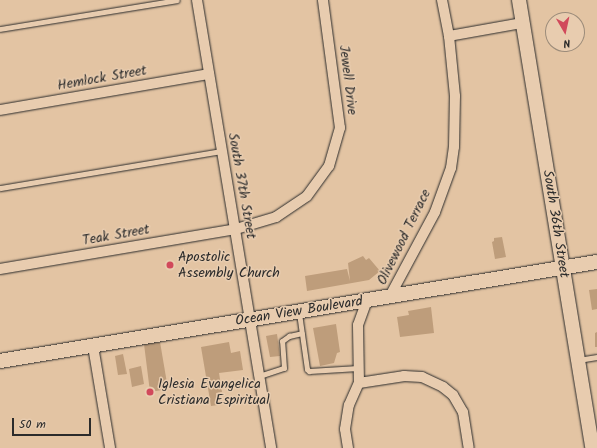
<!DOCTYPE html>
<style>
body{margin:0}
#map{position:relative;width:597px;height:448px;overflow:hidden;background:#e3c4a3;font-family:Kalam,sans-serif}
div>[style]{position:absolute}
.building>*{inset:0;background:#be9d7b}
.roads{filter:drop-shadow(0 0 1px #2b2b2b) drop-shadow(0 0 1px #2b2b2b)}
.service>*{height:5px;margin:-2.5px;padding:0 2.5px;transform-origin:2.5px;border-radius:2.5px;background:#e8ccaf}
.minor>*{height:10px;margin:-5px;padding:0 5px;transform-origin:5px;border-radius:5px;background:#e8ccaf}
.secondary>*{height:14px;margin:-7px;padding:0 7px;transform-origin:7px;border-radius:7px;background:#e8ccaf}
.dots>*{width:11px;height:11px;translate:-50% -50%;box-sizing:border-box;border:2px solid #e8ccaf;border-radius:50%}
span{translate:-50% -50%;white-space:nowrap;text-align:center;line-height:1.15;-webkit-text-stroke:3px #e8ccaf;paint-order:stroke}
.street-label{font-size:14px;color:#2b2b2b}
.poi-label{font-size:14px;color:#2b2b2b}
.left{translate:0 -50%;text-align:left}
.north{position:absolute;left:545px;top:12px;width:40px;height:40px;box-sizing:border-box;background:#e8ccaf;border:1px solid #9c8c7a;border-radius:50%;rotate:171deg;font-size:11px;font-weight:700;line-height:16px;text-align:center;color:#2b2b2b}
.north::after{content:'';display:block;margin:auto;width:14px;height:18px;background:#d1495b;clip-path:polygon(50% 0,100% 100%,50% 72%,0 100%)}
.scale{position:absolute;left:12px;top:418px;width:79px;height:18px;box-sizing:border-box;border:2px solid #2b2b2b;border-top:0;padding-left:5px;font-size:12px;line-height:14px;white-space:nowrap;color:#2b2b2b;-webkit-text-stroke:3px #e8ccaf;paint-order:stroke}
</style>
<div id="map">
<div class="building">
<div style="clip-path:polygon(502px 237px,506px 257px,495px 259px,492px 242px,494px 241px,494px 238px)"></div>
<div style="clip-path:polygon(363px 256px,366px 260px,369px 258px,380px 271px,369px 280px,307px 291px,305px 276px,347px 269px,350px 281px,348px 263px)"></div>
<div style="clip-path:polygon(597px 289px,597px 309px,592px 310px,589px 290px)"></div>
<div style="clip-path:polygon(431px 307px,434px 333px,400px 337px,397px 317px,409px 315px,408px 311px)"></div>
<div style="clip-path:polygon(336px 324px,340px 352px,337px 353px,334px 363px,320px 366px,313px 328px)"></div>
<div style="clip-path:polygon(597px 332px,597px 347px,595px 347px,595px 333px)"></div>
<div style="clip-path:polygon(277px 334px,280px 356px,270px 357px,266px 336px)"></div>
<div style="clip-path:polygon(160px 342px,168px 389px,150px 392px,144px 344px)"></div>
<div style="clip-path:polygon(229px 342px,231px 353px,240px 351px,243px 370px,219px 373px,222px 392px,216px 393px,218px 405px,211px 406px,201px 347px)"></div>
<div style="clip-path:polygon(123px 354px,127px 374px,118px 375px,115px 356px)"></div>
<div style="clip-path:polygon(141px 366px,144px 384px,132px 387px,129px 369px)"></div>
</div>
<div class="roads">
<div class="service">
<div style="left:0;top:29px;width:179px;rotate:-9.3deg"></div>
<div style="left:0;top:188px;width:225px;rotate:-9.5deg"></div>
<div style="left:299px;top:313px;width:57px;rotate:81.9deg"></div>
<div style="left:307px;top:369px;width:3px;rotate:45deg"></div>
<div style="left:309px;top:371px;width:49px;rotate:-3.5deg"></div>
<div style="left:578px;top:360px;width:19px;rotate:-9deg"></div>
<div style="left:259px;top:376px;width:26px;rotate:-18deg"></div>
<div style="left:284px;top:368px;width:27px;rotate:-94deg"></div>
<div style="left:282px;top:341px;width:9px;rotate:-36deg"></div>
<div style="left:289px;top:336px;width:13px;rotate:-13deg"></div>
</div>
<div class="minor">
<div style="left:197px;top:0;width:454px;rotate:80.6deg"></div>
<div style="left:449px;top:36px;width:74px;rotate:-10.1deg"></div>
<div style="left:0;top:110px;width:212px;rotate:-9.8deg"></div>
<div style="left:0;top:269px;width:239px;rotate:-9.6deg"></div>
<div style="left:236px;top:229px;width:42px;rotate:-16.7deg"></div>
<div style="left:276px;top:217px;width:37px;rotate:-34deg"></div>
<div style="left:307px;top:196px;width:37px;rotate:-54deg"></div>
<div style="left:329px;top:166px;width:40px;rotate:-74deg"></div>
<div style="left:340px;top:128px;width:129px;rotate:-97.6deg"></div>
<div style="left:390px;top:296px;width:95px;rotate:-61.8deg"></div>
<div style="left:435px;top:212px;width:47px;rotate:-70deg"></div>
<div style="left:451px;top:168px;width:21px;rotate:-82deg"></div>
<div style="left:454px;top:147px;width:51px;rotate:-88.9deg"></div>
<div style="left:455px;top:96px;width:60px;rotate:-95.7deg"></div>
<div style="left:449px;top:36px;width:37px;rotate:-101deg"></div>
<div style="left:93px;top:346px;width:103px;rotate:80.5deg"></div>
<div style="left:359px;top:383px;width:46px;rotate:-8.8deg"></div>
<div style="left:404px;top:376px;width:18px;rotate:3deg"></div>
<div style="left:422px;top:377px;width:23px;rotate:25deg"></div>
<div style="left:443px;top:387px;width:13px;rotate:39deg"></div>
<div style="left:453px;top:395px;width:20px;rotate:60deg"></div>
<div style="left:463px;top:412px;width:36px;rotate:81deg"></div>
<div style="left:348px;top:448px;width:19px;rotate:-99deg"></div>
<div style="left:345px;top:429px;width:24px;rotate:-81deg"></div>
<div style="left:349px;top:405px;width:24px;rotate:-66deg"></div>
<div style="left:359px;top:383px;width:58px;rotate:-91deg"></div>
<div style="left:358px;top:325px;width:27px;rotate:-70deg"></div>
</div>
<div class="secondary">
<div style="left:519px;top:0;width:454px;rotate:80.7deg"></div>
<div style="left:0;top:361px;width:605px;rotate:-9.42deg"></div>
</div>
</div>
<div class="dots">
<div style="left:170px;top:265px;background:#d1495b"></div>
<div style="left:150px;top:392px;background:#d1495b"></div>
</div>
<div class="street-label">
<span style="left:102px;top:78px;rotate:-10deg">Hemlock Street</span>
<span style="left:348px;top:80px;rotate:83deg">Jewell Drive</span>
<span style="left:242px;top:186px;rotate:80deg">South 37th Street</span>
<span style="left:556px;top:224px;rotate:81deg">South 36th Street</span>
<span style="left:116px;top:235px;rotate:-10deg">Teak Street</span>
<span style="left:404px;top:237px;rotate:-64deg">Olivewood Terrace</span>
<span style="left:299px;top:311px;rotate:-9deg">Ocean View Boulevard</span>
</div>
<div class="poi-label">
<span class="left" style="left:178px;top:265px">Apostolic<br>Assembly Church</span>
<span class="left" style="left:158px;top:392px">Iglesia Evangelica<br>Cristiana Espiritual</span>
</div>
<div class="north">N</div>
<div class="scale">50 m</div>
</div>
